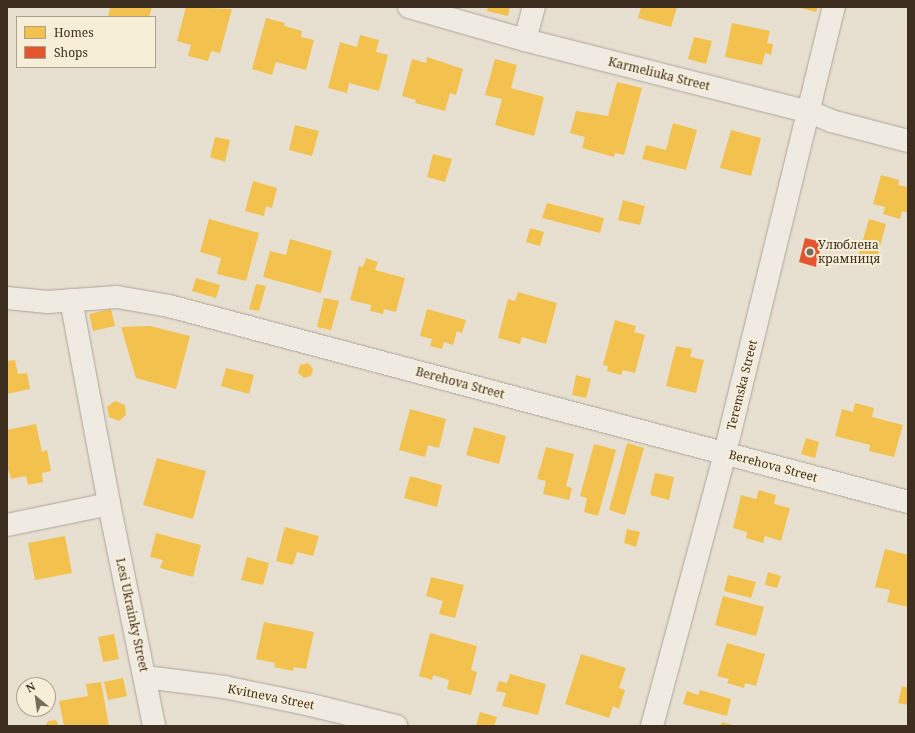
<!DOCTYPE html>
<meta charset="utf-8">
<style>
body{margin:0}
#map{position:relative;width:915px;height:733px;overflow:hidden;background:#e7e0d1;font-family:"Noto Serif",serif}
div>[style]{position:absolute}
.homes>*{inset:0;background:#f2c14e}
.shops>*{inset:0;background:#e4572e}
.roads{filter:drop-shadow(0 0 1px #ada599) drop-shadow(0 0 1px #ada599)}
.minor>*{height:22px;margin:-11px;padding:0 11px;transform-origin:11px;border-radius:11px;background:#efebe3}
.dots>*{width:11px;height:11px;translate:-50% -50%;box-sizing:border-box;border:2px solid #f7eed8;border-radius:50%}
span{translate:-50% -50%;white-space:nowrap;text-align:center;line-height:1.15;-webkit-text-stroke:4px #f7eed8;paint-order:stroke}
.street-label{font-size:12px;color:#3d2e20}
.poi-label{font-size:12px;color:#3d2e20}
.left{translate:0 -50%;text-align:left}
.frame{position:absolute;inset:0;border:8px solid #3d2e20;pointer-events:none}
.legend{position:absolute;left:16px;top:16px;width:140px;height:52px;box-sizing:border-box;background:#f7eed8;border:1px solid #ada18e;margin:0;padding:5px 7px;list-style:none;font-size:12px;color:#3d2e20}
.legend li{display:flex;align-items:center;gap:8px;height:20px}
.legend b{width:20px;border:1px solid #ada18e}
.north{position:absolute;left:16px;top:677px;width:40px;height:40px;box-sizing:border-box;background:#f7eed8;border:1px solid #ada18e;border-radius:50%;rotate:331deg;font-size:11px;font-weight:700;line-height:16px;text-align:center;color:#3d2e20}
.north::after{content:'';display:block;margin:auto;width:14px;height:18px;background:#786c5e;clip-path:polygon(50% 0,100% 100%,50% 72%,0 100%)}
</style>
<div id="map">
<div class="homes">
<div style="clip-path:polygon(152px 7px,149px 17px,108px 17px,110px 8px,107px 7px)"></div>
<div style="clip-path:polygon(186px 7px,232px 9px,220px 53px,211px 51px,208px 61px,188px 56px,191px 45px,177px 41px)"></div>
<div style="clip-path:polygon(488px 7px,510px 7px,508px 16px,487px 11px)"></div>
<div style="clip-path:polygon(641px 7px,677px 7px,671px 27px,638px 18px)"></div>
<div style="clip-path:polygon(797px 7px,818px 7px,816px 12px)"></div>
<div style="clip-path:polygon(266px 18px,285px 23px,284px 26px,302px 31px,301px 37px,314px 40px,306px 70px,276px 62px,272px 75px,252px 69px)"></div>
<div style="clip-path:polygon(732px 23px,770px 31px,767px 43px,773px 44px,771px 55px,765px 53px,762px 65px,725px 57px)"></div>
<div style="clip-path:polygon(360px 35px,379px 40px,376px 52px,388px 55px,379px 91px,349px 83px,347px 93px,328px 88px,340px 42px,357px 47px)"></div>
<div style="clip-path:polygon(694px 37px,712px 41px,706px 64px,688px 59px)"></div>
<div style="clip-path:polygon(427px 57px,463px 69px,456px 95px,450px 93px,445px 111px,415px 103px,416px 100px,402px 96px,412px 59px,426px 63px)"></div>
<div style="clip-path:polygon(495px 59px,517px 65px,511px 88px,544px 97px,534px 136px,495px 125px,502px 99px,485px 95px)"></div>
<div style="clip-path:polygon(617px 82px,642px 88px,624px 155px,615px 153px,614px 157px,582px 148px,585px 137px,570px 133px,576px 111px,608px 116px)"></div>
<div style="clip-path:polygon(673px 123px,697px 130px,686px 170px,642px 159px,646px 145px,666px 150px)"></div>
<div style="clip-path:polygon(295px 125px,319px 131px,312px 156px,289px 150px)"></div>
<div style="clip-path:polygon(731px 130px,761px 138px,751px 176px,720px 168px)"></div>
<div style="clip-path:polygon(215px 137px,230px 140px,225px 162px,210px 157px)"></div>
<div style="clip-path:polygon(433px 154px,452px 159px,445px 182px,427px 177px)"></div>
<div style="clip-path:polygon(881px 175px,899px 180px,898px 185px,908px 187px,908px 213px,902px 211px,900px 219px,883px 214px,885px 207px,873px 204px)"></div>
<div style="clip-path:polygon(253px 181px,277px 188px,272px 208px,266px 206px,264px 216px,245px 211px)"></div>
<div style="clip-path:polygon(623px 200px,645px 206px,640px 225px,618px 220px)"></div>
<div style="clip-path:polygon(547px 203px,604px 218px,600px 233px,542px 218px)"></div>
<div style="clip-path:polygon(209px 219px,259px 233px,246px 281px,217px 274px,221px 258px,200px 252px)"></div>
<div style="clip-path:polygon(869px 219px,886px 224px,875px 265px,857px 260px)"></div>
<div style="clip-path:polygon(530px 228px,544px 232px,540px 246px,526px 242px)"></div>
<div style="clip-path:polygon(290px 239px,332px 251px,321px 293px,263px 277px,270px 251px,286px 255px)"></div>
<div style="clip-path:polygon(366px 258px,378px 262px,375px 270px,405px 278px,396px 312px,384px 309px,383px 314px,370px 311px,371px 305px,350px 300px,359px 266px,363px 267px)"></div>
<div style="clip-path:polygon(196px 278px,220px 285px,216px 298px,192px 291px)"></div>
<div style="clip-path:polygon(256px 284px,266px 286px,259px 311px,249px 309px)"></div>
<div style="clip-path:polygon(518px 292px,557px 303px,546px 344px,522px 337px,520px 344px,498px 338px,508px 299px,515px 301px)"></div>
<div style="clip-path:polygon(324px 298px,339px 301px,331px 330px,317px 327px)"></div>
<div style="clip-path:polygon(111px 309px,115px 326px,93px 331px,89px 314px)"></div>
<div style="clip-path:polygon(427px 309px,466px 320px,462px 333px,457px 331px,453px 345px,444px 342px,442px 349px,430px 346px,432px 339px,420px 336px)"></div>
<div style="clip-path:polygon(615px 320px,636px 326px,634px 332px,645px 335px,635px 373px,623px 370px,621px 375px,607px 371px,608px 366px,603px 365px)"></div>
<div style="clip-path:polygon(150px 326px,190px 336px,176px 389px,136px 378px,121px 327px)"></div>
<div style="clip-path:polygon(676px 346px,692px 349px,690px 357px,704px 360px,696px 393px,666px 386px)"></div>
<div style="clip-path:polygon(15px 360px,18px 374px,27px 373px,30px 389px,7px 394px,7px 361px)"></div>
<div style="clip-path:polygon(308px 363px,313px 369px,311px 376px,304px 378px,298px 373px,300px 365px)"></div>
<div style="clip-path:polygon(226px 368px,254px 375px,249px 394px,221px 386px)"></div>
<div style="clip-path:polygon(576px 375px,591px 379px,586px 398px,572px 395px)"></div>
<div style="clip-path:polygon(115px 401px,125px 405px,126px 415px,119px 421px,109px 417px,107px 407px)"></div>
<div style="clip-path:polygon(855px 403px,874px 408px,872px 417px,903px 425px,894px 457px,869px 451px,870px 445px,835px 436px,842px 409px,853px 412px)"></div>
<div style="clip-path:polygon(410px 409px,446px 419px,439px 448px,428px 445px,425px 457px,399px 450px)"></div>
<div style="clip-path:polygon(36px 424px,42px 452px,47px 450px,51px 471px,42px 473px,43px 482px,28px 485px,26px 476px,11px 479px,7px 466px,7px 430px)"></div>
<div style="clip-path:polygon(474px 427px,506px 436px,499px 464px,466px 455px)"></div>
<div style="clip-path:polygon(806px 438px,819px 442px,815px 458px,801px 454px)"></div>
<div style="clip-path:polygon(627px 443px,644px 448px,625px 515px,609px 510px)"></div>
<div style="clip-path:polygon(594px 444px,616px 450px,598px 516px,584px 512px,587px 498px,580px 496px)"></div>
<div style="clip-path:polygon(546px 447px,574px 454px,566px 486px,572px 488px,569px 500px,543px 494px,546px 481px,537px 479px)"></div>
<div style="clip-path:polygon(157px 458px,206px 471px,193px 519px,143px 505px)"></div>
<div style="clip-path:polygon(655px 473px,674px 477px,669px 500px,650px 495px)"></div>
<div style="clip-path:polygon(410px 476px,442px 485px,437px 507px,404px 498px)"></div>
<div style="clip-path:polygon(759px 490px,776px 495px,774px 504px,790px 508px,781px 541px,765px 536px,763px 543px,746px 538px,747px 532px,733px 528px,741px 495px,756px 499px)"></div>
<div style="clip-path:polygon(285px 527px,319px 536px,313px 556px,297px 552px,293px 565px,276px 561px)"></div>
<div style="clip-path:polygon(627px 529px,640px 532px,636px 547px,624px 543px)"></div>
<div style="clip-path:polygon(156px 533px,201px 545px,193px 577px,160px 568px,163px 560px,150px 557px)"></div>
<div style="clip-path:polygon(65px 536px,72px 573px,35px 580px,28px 543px)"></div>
<div style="clip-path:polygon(885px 549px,908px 555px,908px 607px,887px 602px,890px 590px,875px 587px)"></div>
<div style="clip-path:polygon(247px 557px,269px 563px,263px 585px,241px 580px)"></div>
<div style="clip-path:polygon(768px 572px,781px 576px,777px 588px,765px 585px)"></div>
<div style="clip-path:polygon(728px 575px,756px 582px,751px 598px,724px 591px)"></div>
<div style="clip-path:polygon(431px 577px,464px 585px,455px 618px,439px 614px,443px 601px,426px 596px)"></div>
<div style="clip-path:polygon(723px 596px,764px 607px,756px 636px,715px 625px)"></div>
<div style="clip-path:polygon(264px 622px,314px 632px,306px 669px,294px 667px,293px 671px,274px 667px,275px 663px,256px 659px)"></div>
<div style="clip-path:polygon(430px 633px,477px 646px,471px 670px,477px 672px,471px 695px,447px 689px,449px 680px,433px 675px,432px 680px,419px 676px)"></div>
<div style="clip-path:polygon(114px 634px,119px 659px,103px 662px,98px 637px)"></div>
<div style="clip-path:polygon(727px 643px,765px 654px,756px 686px,745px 683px,744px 688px,727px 683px,729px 679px,717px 676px)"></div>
<div style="clip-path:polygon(581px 654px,626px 668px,619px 688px,625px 690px,619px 709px,613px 706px,609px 718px,565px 704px)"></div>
<div style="clip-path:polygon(510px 674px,546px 684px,538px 715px,502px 706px,506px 693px,496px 691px,499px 681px,507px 683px)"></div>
<div style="clip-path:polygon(123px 678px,127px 696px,108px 700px,104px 682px)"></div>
<div style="clip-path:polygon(101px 682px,109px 726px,64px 726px,59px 701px,88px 696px,86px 684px)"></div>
<div style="clip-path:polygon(902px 686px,908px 688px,908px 705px,898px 703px)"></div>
<div style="clip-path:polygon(700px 690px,731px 699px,727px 716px,683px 704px,687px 691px,698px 695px)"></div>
<div style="clip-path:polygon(480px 712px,497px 717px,494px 726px,476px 726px)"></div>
<div style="clip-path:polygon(56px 720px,59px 726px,45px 726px,48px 721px)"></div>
<div style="clip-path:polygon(722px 722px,736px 726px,721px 726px)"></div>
</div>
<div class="shops">
<div style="clip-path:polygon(805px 238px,822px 242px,816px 267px,799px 262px)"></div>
</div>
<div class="roads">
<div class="minor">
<div style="left:409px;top:7px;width:121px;rotate:15.9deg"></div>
<div style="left:525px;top:40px;width:294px;rotate:14.2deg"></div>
<div style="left:810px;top:112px;width:23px;rotate:23deg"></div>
<div style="left:831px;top:121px;width:80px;rotate:14.6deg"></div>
<div style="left:525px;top:40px;width:34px;rotate:-75deg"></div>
<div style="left:7px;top:298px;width:41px;rotate:5.6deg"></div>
<div style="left:48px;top:302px;width:69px;rotate:-4.1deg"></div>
<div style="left:117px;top:297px;width:53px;rotate:9.8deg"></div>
<div style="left:169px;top:306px;width:765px;rotate:14.85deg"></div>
<div style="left:71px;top:300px;width:208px;rotate:79.4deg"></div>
<div style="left:109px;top:504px;width:227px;rotate:78.5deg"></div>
<div style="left:7px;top:525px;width:104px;rotate:-11.6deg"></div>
<div style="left:145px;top:677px;width:80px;rotate:7.2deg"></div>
<div style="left:224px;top:687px;width:89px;rotate:11.7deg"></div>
<div style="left:311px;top:705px;width:88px;rotate:13.9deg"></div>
<div style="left:652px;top:726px;width:283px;rotate:-75deg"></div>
<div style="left:725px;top:453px;width:459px;rotate:-76.3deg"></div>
</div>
</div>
<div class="dots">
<div style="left:810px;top:252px;background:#786c5e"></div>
</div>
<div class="street-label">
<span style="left:659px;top:74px;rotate:14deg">Karmeliuka Street</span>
<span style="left:460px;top:383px;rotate:15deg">Berehova Street</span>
<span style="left:742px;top:385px;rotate:-76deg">Teremska Street</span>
<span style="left:773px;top:466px;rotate:15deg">Berehova Street</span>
<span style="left:132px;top:615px;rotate:78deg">Lesi Ukrainky Street</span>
<span style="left:271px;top:697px;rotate:11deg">Kvitneva Street</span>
</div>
<div class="poi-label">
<span class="left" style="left:818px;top:252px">Улюблена<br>крамниця</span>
</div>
<div class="frame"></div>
<ul class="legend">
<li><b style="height:11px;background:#f2c14e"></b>Homes</li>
<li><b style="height:11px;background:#e4572e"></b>Shops</li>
</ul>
<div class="north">N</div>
</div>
